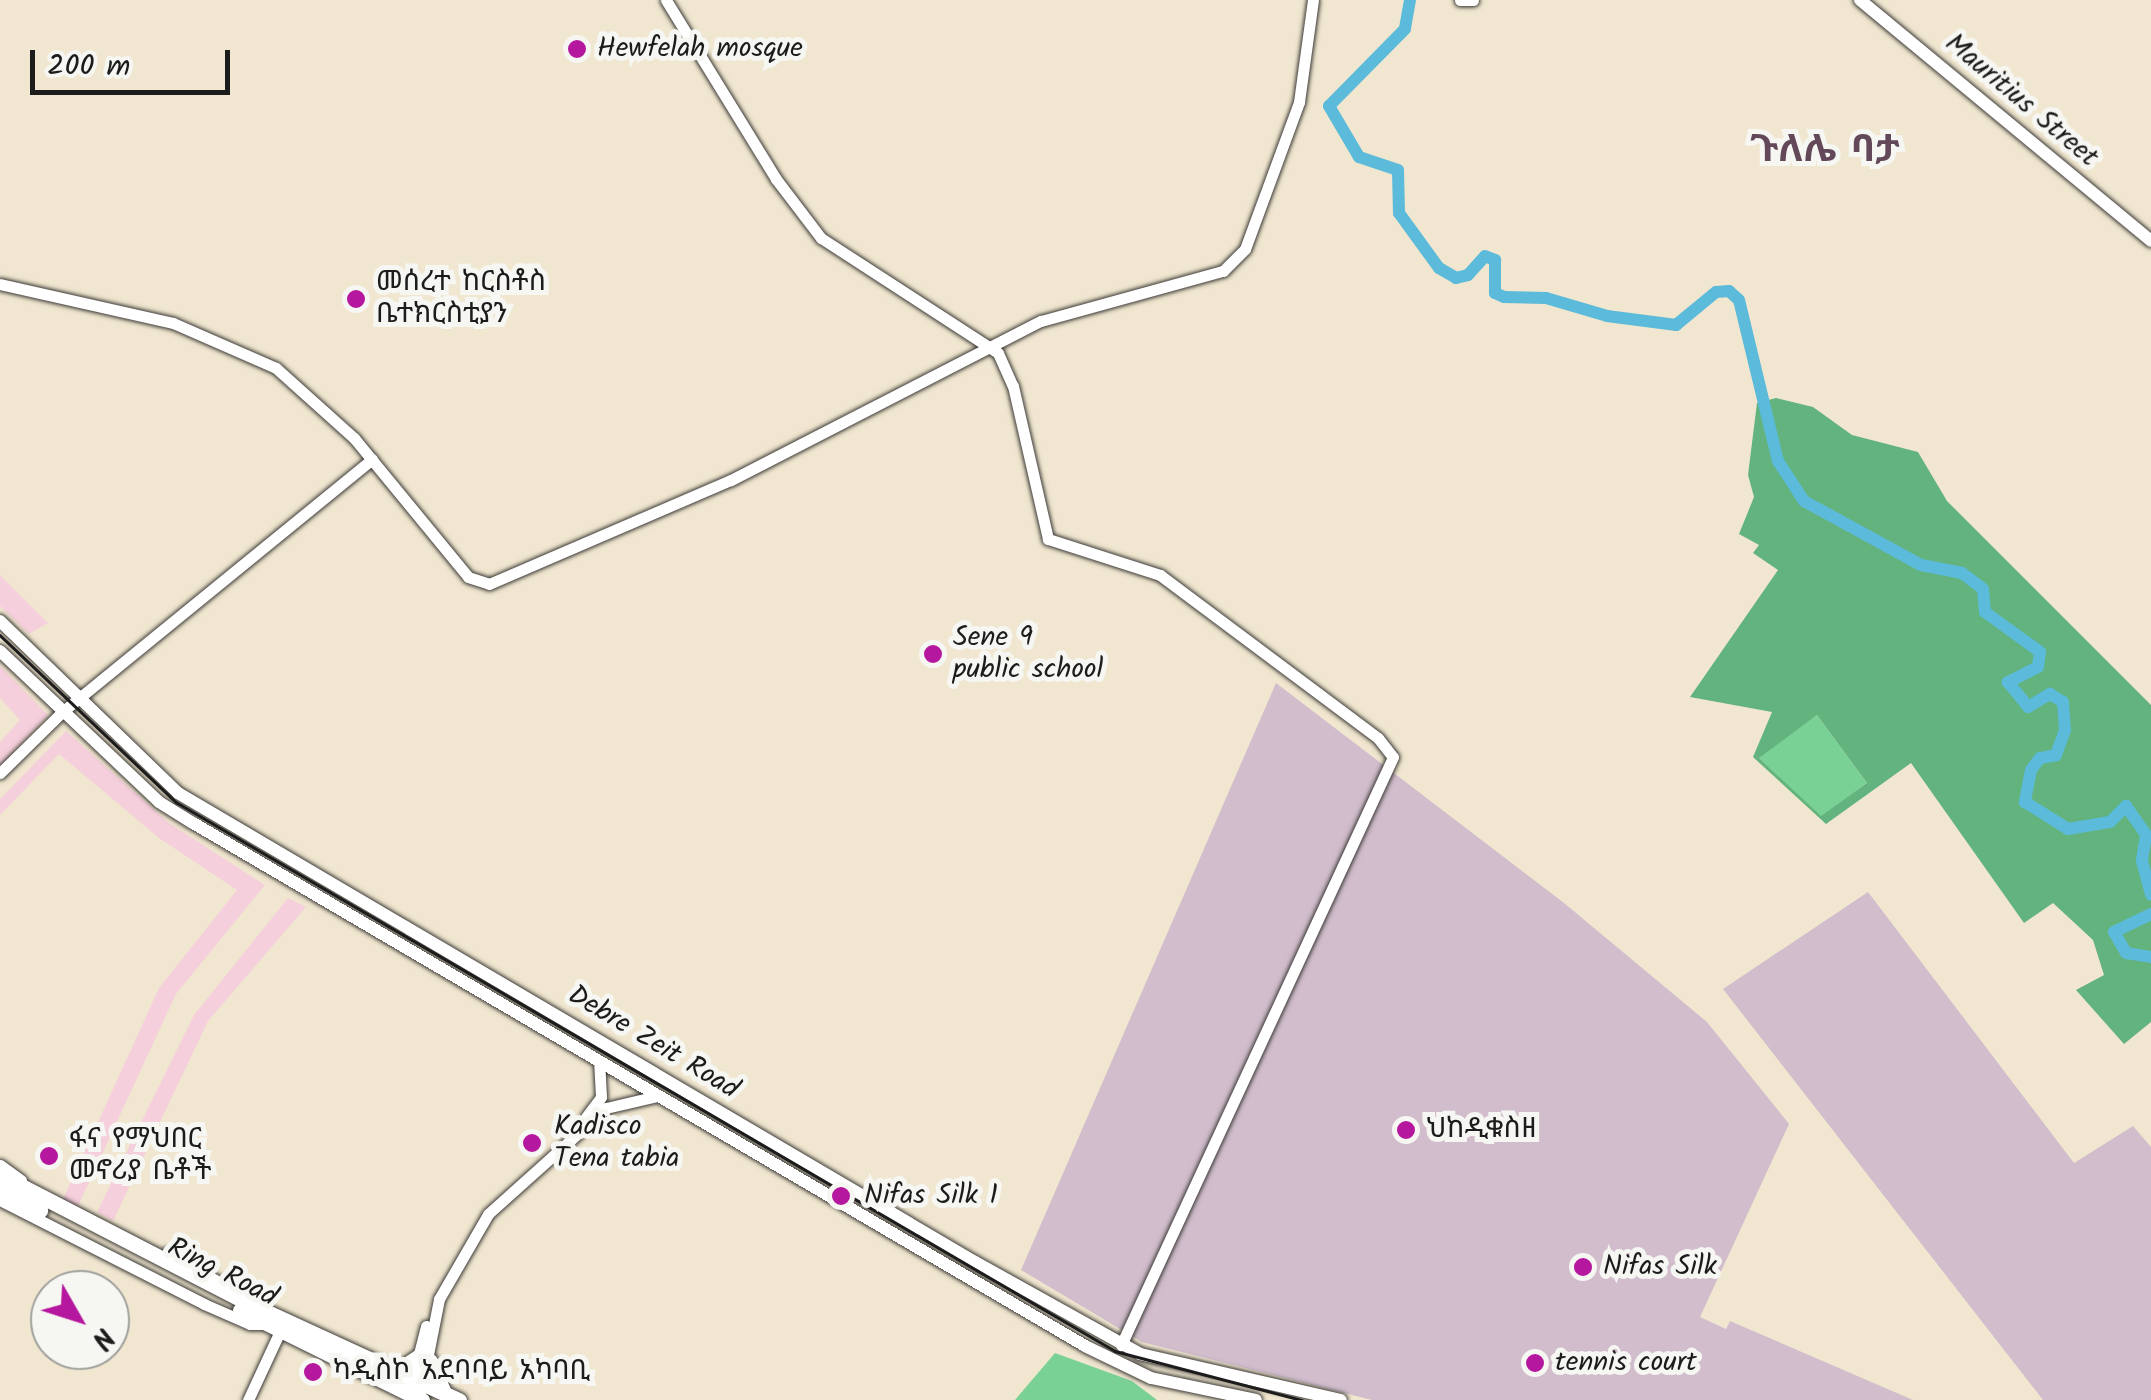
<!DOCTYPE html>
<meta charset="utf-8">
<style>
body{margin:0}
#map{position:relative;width:2151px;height:1400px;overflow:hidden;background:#f1e7d0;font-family:Kalam,"Noto Sans Ethiopic",sans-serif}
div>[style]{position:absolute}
.built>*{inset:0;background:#f5cfdb}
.industrial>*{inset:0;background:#d1bdcc}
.green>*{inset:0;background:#7ad196}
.forest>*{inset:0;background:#63b37f}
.river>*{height:12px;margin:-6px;padding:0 6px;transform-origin:6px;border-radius:6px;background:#5cbada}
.roads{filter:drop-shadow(0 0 2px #3c3a37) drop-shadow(0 0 2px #3c3a37)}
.secondary>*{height:11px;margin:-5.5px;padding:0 5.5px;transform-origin:5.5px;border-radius:5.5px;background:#fff}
.primary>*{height:12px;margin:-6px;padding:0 6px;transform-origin:6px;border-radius:6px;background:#fff}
.highway>*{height:15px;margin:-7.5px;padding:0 7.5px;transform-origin:7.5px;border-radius:7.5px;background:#fff}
.tram>*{height:2.5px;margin:-1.25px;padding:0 1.25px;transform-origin:1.25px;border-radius:1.25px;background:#1c1c1c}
.dots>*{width:28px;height:28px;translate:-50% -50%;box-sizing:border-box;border:5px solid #f6f6f2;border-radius:50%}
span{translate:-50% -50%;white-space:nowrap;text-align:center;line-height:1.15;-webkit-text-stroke:10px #f6f6f2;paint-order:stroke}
.poi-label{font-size:28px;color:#1c1c1c}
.left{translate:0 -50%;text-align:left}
.street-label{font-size:28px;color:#1c1c1c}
.district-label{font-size:38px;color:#624858;font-weight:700}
.north{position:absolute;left:30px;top:1270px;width:100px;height:100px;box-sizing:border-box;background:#f6f6f2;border:2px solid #9f9f9c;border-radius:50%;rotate:129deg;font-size:28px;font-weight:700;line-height:40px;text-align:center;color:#1c1c1c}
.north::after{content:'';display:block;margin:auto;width:35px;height:45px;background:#b5179e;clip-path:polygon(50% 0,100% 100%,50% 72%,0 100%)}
.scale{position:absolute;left:30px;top:50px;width:200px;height:45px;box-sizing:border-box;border:5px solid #1c1c1c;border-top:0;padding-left:12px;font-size:30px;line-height:35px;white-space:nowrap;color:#1c1c1c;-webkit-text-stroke:8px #f6f6f2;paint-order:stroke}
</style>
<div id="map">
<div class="built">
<div style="clip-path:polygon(0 575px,48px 623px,29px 634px,0 606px)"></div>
<div style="clip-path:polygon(0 666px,48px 715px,0 765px,0 742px,20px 720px,0 698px)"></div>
<div style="clip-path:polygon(66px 731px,169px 823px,265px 885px,176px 994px,78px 1206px,63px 1199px,159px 988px,237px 890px,159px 838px,59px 754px,0 815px,0 799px)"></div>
<div style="clip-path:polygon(288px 898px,306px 907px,208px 1021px,113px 1221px,97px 1212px,194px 1015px)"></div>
</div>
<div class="industrial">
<div style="clip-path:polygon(1276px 683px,1564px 903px,1707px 1022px,1789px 1124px,1700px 1317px,1726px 1329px,1730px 1321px,1913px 1400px,1372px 1400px,1142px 1342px,1021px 1270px)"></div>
<div style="clip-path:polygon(1868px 892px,2074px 1163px,2133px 1126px,2151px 1147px,2151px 1400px,2043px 1400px,1723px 989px)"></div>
</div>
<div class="green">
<div style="clip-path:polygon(1817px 715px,1867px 783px,1821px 817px,1758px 757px)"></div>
<div style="clip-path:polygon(1055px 1353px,1132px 1381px,1157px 1400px,1015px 1400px)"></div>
</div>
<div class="forest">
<div style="clip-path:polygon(evenodd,1776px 398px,1813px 407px,1852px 435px,1918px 452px,1947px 501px,2151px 705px,2151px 1022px,2124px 1044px,2076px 990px,2104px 975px,2093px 940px,2053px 903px,2024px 923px,1911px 763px,1826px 824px,1753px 757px,1772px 712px,1690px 697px,1778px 570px,1753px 553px,1759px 545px,1739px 534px,1754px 497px,1748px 475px,1757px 403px,1776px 398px,1817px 715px,1867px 783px,1821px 816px,1759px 758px,1817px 715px)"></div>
</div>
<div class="river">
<div style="left:1410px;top:0;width:29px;rotate:100deg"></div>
<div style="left:1405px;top:29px;width:108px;rotate:134.6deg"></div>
<div style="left:1329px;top:106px;width:59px;rotate:59.5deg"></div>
<div style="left:1359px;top:157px;width:41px;rotate:18.4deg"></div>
<div style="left:1398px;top:170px;width:43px;rotate:88.7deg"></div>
<div style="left:1399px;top:213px;width:68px;rotate:54deg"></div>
<div style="left:1439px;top:268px;width:20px;rotate:30deg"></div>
<div style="left:1456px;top:278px;width:12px;rotate:-14deg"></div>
<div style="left:1468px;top:275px;width:25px;rotate:-48deg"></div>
<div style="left:1485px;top:256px;width:11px;rotate:22deg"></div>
<div style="left:1495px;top:260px;width:33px;rotate:90deg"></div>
<div style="left:1495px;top:293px;width:10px;rotate:24deg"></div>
<div style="left:1504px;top:297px;width:42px;rotate:1.4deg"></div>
<div style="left:1546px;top:298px;width:64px;rotate:16.4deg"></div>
<div style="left:1607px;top:316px;width:70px;rotate:7.4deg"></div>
<div style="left:1676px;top:325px;width:52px;rotate:-39.5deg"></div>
<div style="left:1716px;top:292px;width:13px;rotate:-4deg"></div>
<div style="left:1729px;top:291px;width:13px;rotate:42deg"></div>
<div style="left:1739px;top:300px;width:166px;rotate:76.4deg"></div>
<div style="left:1778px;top:461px;width:48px;rotate:57deg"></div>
<div style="left:1804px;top:501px;width:133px;rotate:28.7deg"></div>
<div style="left:1921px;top:565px;width:42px;rotate:11deg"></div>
<div style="left:1962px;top:573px;width:26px;rotate:37deg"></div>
<div style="left:1983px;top:589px;width:23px;rotate:85deg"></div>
<div style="left:1985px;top:612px;width:68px;rotate:36deg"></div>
<div style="left:2040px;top:652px;width:15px;rotate:98deg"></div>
<div style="left:2038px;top:667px;width:34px;rotate:153deg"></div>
<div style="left:2008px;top:682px;width:32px;rotate:51deg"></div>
<div style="left:2028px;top:707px;width:26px;rotate:-31deg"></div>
<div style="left:2050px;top:694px;width:15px;rotate:32deg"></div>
<div style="left:2063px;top:702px;width:28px;rotate:86deg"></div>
<div style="left:2065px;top:730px;width:27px;rotate:110deg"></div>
<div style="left:2056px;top:755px;width:16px;rotate:169deg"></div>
<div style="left:2040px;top:758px;width:15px;rotate:127deg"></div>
<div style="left:2031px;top:770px;width:33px;rotate:101deg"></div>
<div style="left:2025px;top:802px;width:51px;rotate:32.1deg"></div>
<div style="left:2068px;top:829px;width:43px;rotate:-9.5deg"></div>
<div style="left:2110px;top:822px;width:23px;rotate:-45deg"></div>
<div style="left:2126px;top:806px;width:35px;rotate:55deg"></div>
<div style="left:2146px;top:835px;width:26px;rotate:99deg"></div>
<div style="left:2142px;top:861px;width:35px;rotate:75deg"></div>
<div style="left:2151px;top:914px;width:41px;rotate:154.1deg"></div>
<div style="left:2114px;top:932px;width:24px;rotate:60deg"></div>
<div style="left:2126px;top:953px;width:25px;rotate:9deg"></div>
</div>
<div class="roads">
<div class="secondary">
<div style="left:666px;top:0;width:210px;rotate:58.4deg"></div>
<div style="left:776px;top:179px;width:74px;rotate:52.7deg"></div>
<div style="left:821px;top:238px;width:211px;rotate:33deg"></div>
<div style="left:998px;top:353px;width:36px;rotate:66deg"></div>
<div style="left:1013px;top:386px;width:157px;rotate:77.1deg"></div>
<div style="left:1048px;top:539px;width:118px;rotate:17.8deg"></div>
<div style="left:1160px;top:575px;width:272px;rotate:36.8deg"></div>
<div style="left:1378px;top:738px;width:24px;rotate:52deg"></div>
<div style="left:1393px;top:757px;width:648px;rotate:114.82deg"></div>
<div style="left:1460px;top:0;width:13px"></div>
<div style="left:0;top:284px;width:177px;rotate:12.7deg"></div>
<div style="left:173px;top:323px;width:112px;rotate:23.6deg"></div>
<div style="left:276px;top:368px;width:105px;rotate:41.9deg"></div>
<div style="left:354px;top:438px;width:180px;rotate:50.6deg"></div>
<div style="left:468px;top:577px;width:22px;rotate:18deg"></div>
<div style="left:489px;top:584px;width:263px;rotate:-23.3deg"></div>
<div style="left:731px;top:480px;width:348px;rotate:-27.2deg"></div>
<div style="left:1041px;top:321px;width:189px;rotate:-15.4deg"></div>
<div style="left:1223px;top:271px;width:31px;rotate:-45deg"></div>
<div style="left:1245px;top:249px;width:157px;rotate:-69.8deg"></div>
<div style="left:1299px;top:102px;width:103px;rotate:-82.2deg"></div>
<div style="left:0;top:773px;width:87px;rotate:-44.5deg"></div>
<div style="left:62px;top:712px;width:400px;rotate:-39.2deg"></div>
<div style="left:586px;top:1117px;width:25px;rotate:-53deg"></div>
<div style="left:601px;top:1097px;width:35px;rotate:-93deg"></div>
<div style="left:0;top:1165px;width:26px;rotate:36deg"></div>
<div style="left:0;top:1200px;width:229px;rotate:27deg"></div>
<div style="left:204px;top:1304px;width:50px;rotate:23.5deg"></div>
<div style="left:250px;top:1324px;width:16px"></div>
<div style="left:167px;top:1253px;width:111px;rotate:29.1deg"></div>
<div style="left:411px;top:1385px;width:61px;rotate:-75.7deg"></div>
<div style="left:421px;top:1390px;width:93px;rotate:-78.8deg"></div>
<div style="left:439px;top:1299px;width:98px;rotate:-60deg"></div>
<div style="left:488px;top:1214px;width:159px;rotate:-41.9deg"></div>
<div style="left:606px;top:1108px;width:52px;rotate:-13.2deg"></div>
<div style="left:248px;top:1400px;width:76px;rotate:-65.1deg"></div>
</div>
<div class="primary">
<div style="left:1860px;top:0;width:378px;rotate:39.6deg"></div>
<div style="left:0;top:621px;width:248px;rotate:44deg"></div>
<div style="left:178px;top:793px;width:925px;rotate:30.47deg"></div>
<div style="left:975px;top:1262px;width:189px;rotate:29.1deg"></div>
<div style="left:1140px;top:1354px;width:206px;rotate:12.9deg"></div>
<div style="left:0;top:651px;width:219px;rotate:43.5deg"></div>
<div style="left:159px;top:802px;width:40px;rotate:32deg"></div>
<div style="left:193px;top:823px;width:1034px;rotate:30.38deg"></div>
<div style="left:1085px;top:1346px;width:73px;rotate:25.9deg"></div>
<div style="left:1151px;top:1378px;width:107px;rotate:11.8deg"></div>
</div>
<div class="highway">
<div style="left:0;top:1175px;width:284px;rotate:27.3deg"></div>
<div style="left:252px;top:1305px;width:228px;rotate:24.7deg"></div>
<div style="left:0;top:1188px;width:46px;rotate:28.8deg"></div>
<div style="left:240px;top:1310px;width:203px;rotate:26.3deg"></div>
<div style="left:430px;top:1361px;width:32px;rotate:66deg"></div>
<div style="left:397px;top:1371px;width:29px;rotate:-34deg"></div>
</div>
</div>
<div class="tram">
<div style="left:0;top:635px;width:243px;rotate:43.5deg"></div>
<div style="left:176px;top:802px;width:1088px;rotate:30.31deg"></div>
<div style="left:1115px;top:1351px;width:193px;rotate:14.7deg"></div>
</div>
<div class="dots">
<div style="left:577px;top:49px;background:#b5179e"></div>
<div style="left:356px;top:299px;background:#b5179e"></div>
<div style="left:933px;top:654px;background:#b5179e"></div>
<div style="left:1406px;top:1130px;background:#b5179e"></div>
<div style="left:532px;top:1143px;background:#b5179e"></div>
<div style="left:49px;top:1156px;background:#b5179e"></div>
<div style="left:841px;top:1196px;background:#b5179e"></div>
<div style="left:1583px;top:1267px;background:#b5179e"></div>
<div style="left:1535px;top:1363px;background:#b5179e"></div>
<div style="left:313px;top:1372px;background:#b5179e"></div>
</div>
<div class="poi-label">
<span class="left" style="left:597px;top:49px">Hewfelah mosque</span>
<span class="left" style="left:376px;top:299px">መሰረተ ከርስቶስ<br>ቤተክርስቲያን</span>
<span class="left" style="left:953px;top:654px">Sene 9<br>public school</span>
<span class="left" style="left:554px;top:1143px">Kadisco<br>Tena tabia</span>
<span class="left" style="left:1426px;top:1130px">ህከዲቁስዘ</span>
<span class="left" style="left:69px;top:1156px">ፋና የማህበር<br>መኖሪያ ቤቶች</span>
<span class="left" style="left:864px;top:1196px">Nifas Silk 1</span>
<span class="left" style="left:1603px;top:1267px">Nifas Silk</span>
<span class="left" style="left:1555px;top:1363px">tennis court</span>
<span class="left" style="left:333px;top:1372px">ካዲስኮ አደባባይ አካባቢ</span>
</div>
<div class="street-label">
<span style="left:2021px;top:101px;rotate:40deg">Mauritius Street</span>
<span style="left:653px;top:1043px;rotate:31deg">Debre Zeit Road</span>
<span style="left:222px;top:1273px;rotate:27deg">Ring Road</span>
</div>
<div class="district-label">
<span style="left:1825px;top:152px">ጉለሌ ባታ</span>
</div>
<div class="north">N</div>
<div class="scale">200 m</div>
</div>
